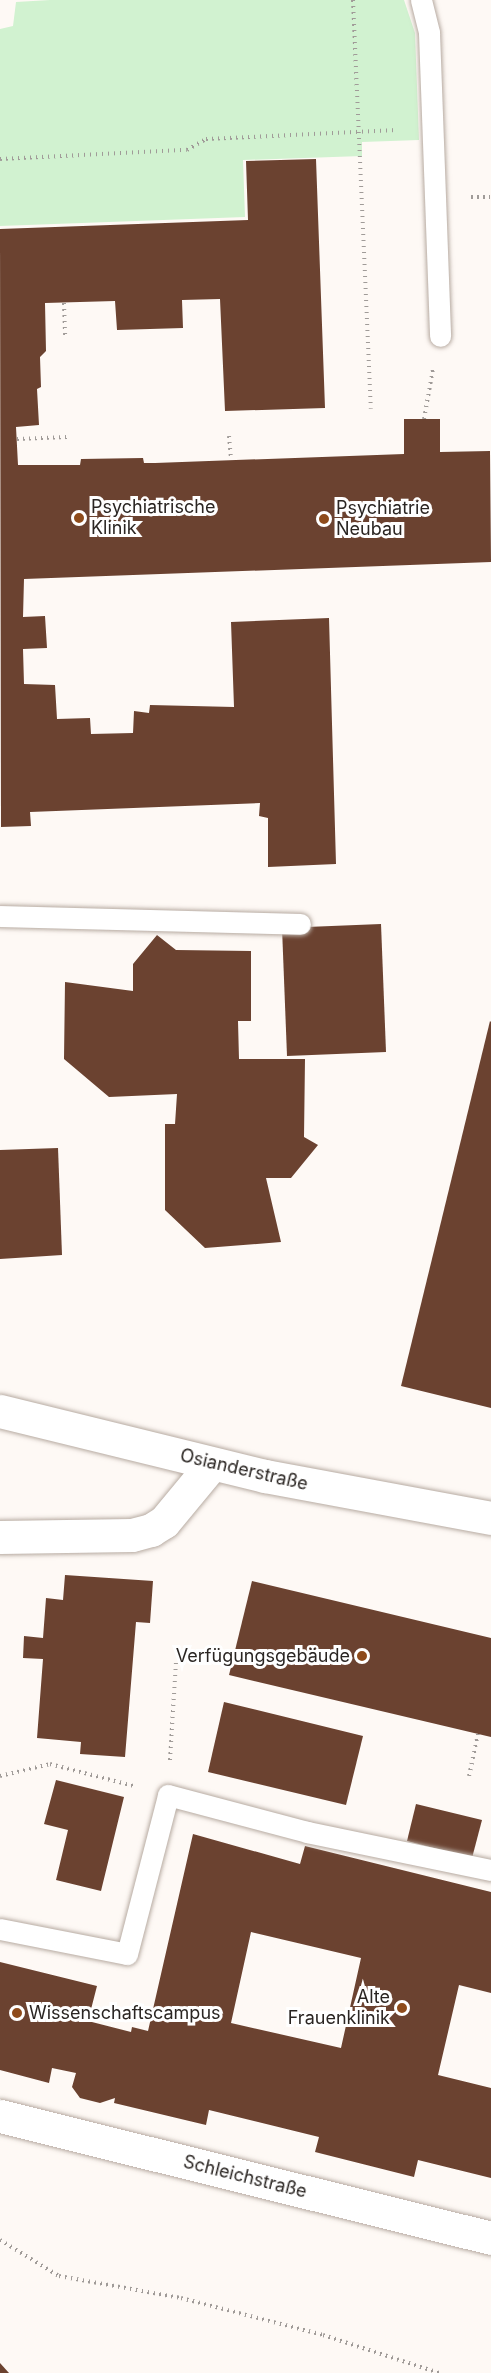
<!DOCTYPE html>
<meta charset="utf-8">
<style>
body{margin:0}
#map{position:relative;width:491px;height:2373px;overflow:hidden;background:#fef9f5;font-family:Inter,sans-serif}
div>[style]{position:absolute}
.green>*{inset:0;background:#d1f2d0}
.building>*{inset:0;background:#6b4230}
.path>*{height:4px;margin-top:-2px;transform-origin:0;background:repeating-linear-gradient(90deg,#a09b98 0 1.5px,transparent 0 6px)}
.roads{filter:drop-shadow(0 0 2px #b7aba2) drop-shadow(0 0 2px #b7aba2)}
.lane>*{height:21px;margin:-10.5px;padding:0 10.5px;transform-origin:10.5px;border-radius:10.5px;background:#fff}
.street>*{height:33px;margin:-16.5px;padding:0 16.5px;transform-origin:16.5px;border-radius:16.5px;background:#fff}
.dots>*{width:16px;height:16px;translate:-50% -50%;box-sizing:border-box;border:3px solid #fff;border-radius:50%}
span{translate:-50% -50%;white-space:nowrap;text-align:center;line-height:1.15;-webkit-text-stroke:6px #fff;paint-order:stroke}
.poi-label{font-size:18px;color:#2a2522}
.left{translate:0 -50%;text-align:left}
.right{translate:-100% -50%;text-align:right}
.street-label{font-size:18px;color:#2a2522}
</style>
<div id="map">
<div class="green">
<div style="clip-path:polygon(50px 0,404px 0,415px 33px,419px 140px,362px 142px,362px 156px,243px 160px,245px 217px,0 226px,0 29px,13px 26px,16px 2px)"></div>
</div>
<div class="building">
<div style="clip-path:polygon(316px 159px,325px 408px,225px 411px,220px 299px,182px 300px,183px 328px,117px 330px,115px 301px,45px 303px,46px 351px,40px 357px,41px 387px,37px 389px,39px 425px,16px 427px,18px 465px,80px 465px,81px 459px,143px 458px,144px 463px,155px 463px,404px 454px,404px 419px,440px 419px,440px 452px,490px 451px,491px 562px,24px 579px,23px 617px,45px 616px,47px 648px,23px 649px,24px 684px,55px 685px,57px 719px,90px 718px,91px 734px,133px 733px,134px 711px,149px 713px,150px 705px,234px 707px,231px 622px,329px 618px,336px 864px,268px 867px,268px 818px,259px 816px,260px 803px,30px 812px,31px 826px,1px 827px,0 229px,248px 220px,246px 161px)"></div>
<div style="clip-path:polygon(381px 924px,386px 1052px,287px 1056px,282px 928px)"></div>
<div style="clip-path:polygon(157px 935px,176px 950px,251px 951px,251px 1021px,238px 1021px,239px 1059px,305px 1059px,304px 1137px,318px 1145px,291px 1178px,266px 1178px,281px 1242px,205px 1248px,165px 1210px,165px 1124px,175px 1124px,177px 1094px,109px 1097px,64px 1059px,65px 982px,133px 991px,133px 964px)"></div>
<div style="clip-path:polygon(490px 1021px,491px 1022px,491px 1408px,401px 1386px)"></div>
<div style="clip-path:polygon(58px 1148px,62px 1255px,0 1259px,0 1150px)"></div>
<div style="clip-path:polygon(65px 1575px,153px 1581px,150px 1623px,136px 1622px,125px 1757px,80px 1754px,81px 1742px,37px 1738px,43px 1659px,23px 1658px,24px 1636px,43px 1638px,46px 1598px,63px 1600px)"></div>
<div style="clip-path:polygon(252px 1581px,491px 1638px,491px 1737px,229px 1675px)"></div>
<div style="clip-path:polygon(224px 1702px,363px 1736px,346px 1805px,208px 1772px)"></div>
<div style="clip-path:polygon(56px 1780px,124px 1797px,101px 1891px,56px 1880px,68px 1830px,44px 1824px)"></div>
<div style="clip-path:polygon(416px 1804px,482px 1820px,472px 1858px,407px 1841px)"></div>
<div style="clip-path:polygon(evenodd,193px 1834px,300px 1864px,305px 1846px,491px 1892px,491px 1993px,459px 1985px,438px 2075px,491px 2088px,491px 2178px,418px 2160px,414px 2177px,315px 2152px,319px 2137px,209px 2110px,206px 2125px,114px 2103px,115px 2098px,100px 2103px,80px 2098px,72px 2087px,76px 2073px,52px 2068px,49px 2083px,0 2070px,0 1962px,97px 1986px,88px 2021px,131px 2032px,132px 2027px,148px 2031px,193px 1834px,251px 1932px,361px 1958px,341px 2048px,231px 2023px,251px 1932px)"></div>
<div style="clip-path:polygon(0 2363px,9px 2373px,0 2373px)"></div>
</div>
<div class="path">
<div style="left:353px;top:0;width:409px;rotate:87.5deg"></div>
<div style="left:0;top:159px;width:187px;rotate:-2.8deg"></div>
<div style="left:187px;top:150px;width:22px;rotate:-30deg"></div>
<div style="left:206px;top:139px;width:191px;rotate:-2.7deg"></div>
<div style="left:471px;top:197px;width:20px"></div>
<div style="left:64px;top:303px;width:33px;rotate:88deg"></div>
<div style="left:424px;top:419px;width:51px;rotate:-79.8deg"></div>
<div style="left:229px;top:436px;width:24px;rotate:85deg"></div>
<div style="left:17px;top:439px;width:50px;rotate:-2.3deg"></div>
<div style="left:170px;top:1760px;width:98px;rotate:-86.5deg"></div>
<div style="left:0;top:1776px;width:51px;rotate:-13.5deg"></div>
<div style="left:50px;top:1764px;width:87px;rotate:14.7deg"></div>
<div style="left:469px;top:1776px;width:43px;rotate:-77.9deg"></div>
<div style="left:0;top:2240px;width:69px;rotate:31.4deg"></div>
<div style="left:59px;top:2276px;width:124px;rotate:10.2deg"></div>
<div style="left:181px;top:2298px;width:147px;rotate:14.6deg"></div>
<div style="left:323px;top:2335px;width:122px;rotate:18.1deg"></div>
</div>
<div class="roads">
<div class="lane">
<div style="left:421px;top:0;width:34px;rotate:76deg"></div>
<div style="left:429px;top:33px;width:303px;rotate:87.9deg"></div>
<div style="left:0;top:916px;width:300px;rotate:1.5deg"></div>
<div style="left:0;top:1929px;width:129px;rotate:11.1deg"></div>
<div style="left:127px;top:1954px;width:164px;rotate:-75.5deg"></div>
<div style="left:168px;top:1795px;width:144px;rotate:14.9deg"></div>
<div style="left:307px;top:1832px;width:188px;rotate:11.7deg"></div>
</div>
<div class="street">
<div style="left:0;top:1411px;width:273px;rotate:13.8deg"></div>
<div style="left:265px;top:1476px;width:230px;rotate:10.5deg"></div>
<div style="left:0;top:1537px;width:132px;rotate:-0.9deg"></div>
<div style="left:132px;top:1535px;width:20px;rotate:-15deg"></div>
<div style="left:151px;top:1530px;width:15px;rotate:-32deg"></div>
<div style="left:164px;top:1522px;width:75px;rotate:-50.4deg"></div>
<div style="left:0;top:2116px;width:506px;rotate:13.95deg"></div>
</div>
</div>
<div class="dots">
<div style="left:79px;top:518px;background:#8e4b1b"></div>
<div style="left:324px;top:519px;background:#8e4b1b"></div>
<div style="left:362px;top:1656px;background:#8e4b1b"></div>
<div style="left:402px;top:2008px;background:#8e4b1b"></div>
<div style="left:17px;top:2013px;background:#8e4b1b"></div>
</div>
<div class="poi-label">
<span class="left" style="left:91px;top:518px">Psychiatrische<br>Klinik</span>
<span class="left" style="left:336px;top:519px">Psychiatrie<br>Neubau</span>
<span class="right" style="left:350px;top:1656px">Verfügungsgebäude</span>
<span class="right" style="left:390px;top:2008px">Alte<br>Frauenklinik</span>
<span class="left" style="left:29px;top:2013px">Wissenschaftscampus</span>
</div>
<div class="street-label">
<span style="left:244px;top:1470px;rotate:13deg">Osianderstraße</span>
<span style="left:245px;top:2177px;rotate:14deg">Schleichstraße</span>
</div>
</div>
